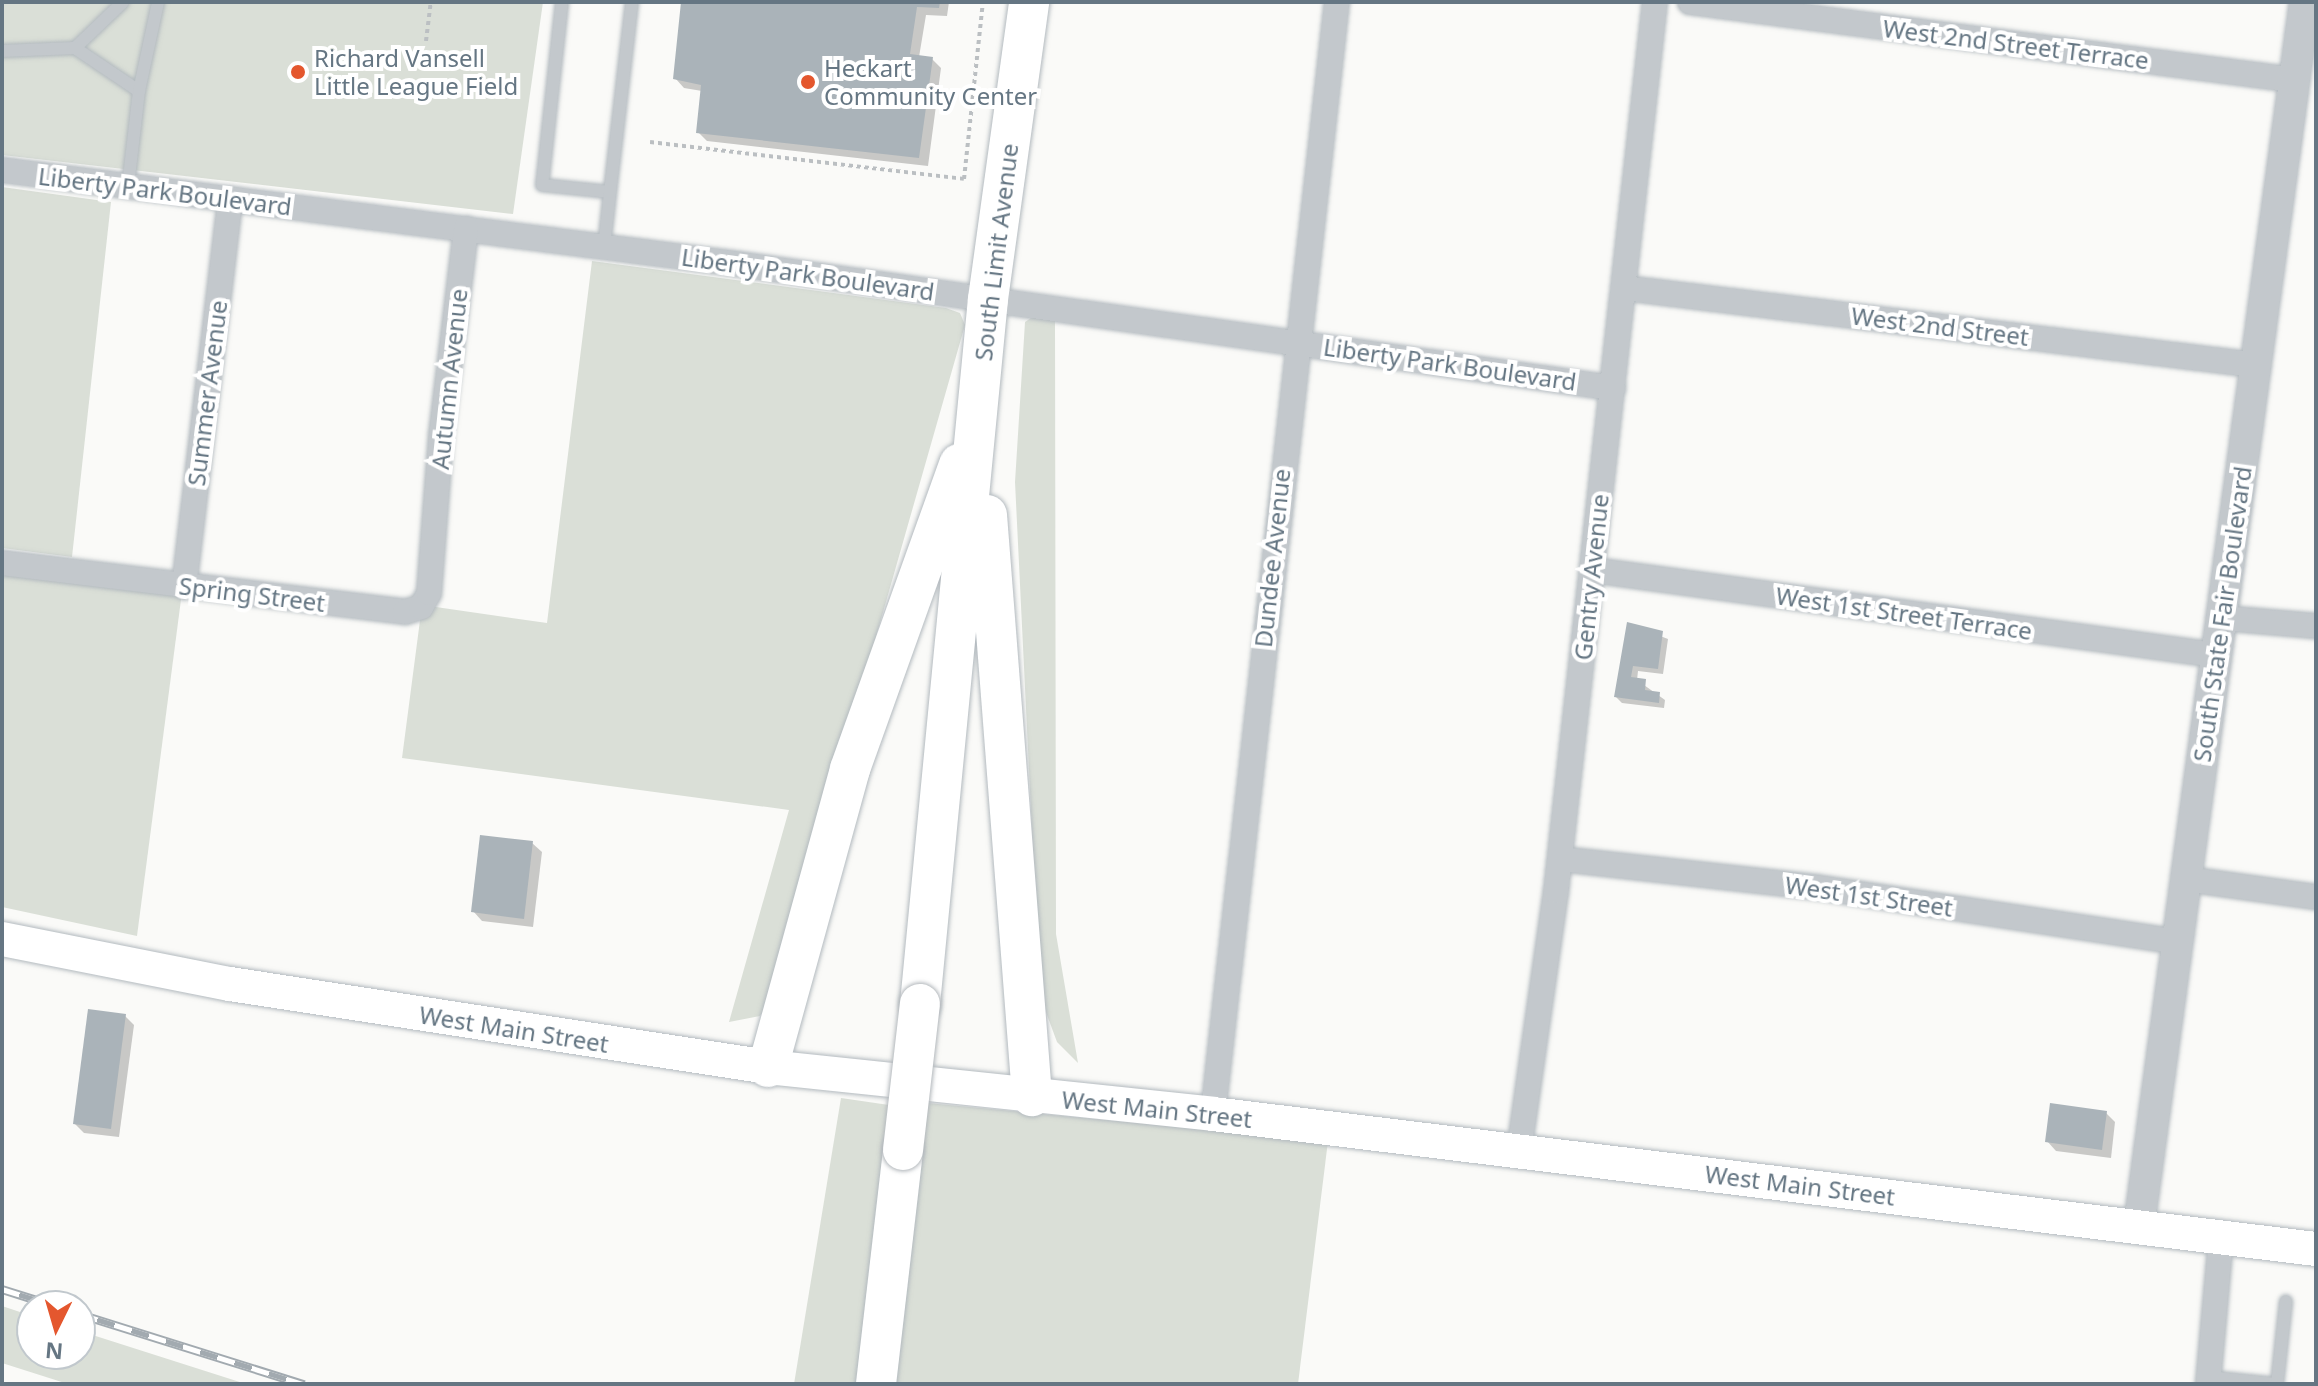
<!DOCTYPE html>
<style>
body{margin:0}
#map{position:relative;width:2318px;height:1386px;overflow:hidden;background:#fafaf8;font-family:"Noto Sans",sans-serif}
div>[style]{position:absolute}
.green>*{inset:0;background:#dadfd7}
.shadow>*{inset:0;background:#0003}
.building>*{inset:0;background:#aab3b9}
.path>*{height:4px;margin-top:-2px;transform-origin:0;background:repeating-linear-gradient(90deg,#bbbfc2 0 4px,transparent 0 8px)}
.roads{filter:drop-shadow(0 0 2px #b3babf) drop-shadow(0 0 2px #b3babf)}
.service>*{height:12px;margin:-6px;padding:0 6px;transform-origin:6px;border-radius:6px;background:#c3c8cc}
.minor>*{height:24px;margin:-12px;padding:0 12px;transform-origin:12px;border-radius:12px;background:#c3c8cc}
.tertiary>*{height:30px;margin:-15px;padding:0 15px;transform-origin:15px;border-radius:15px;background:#c3c8cc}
.secondary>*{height:34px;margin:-17px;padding:0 17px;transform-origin:17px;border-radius:17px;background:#fff}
.trunk>*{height:40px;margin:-20px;padding:0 20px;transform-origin:20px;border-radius:20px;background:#fff}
.rail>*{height:9px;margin-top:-4.5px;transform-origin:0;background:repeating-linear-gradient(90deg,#fff 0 18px,#a2aab0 0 36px);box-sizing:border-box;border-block:2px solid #a2aab0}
.bridges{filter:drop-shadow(0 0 2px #b4b9bd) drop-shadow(0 0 2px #b4b9bd)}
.trunk-bridge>*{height:40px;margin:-20px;padding:0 20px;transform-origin:20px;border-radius:20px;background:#fff}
.dots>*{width:22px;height:22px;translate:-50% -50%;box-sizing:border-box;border:4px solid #fff;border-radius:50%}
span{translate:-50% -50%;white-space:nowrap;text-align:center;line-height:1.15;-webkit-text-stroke:8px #fff;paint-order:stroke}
.street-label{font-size:24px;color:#657683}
.poi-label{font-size:24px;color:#657683}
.left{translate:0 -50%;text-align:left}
.frame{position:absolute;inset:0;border:4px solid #657683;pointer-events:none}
.north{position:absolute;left:16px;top:1290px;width:80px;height:80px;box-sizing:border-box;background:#fff;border:2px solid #c1c8cd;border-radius:50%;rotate:185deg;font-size:22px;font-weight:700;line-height:32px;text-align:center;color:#657683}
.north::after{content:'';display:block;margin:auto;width:28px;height:36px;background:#e4572e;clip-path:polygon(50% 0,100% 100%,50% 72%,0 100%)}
</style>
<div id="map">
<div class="green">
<div style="clip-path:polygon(2px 2px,543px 2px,513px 214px,2px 155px)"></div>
<div style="clip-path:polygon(2px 187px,111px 202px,72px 557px,2px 548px)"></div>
<div style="clip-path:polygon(592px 261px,946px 308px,960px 313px,965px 325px,774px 994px,760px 1016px,729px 1022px,789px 810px,402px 758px,422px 605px,547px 623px)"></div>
<div style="clip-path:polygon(1037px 314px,1055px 316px,1056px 934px,1078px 1063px,1057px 1042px,1040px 996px,1015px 482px,1025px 322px)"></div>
<div style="clip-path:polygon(2px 568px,182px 592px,137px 936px,2px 907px)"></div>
<div style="clip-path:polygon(841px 1098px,889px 1105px,856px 1384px,794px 1384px)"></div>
<div style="clip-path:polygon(927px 1103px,1328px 1141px,1298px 1384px,896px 1384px)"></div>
<div style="clip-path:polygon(2px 1306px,32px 1316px,32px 1354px,80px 1354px,80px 1331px,246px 1384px,68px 1384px,2px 1363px)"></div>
</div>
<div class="shadow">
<div style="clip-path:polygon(683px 2px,949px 2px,947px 16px,926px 15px,919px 57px,932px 59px,941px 68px,928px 166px,707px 141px,698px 132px,702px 91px,684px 88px,675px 78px)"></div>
<div style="clip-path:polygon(1629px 624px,1668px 639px,1663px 674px,1638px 671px,1637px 680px,1665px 700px,1664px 708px,1622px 703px,1616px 697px)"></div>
<div style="clip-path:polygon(532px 843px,542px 852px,533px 927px,482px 921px,473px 911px)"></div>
<div style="clip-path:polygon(125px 1016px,134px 1025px,119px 1137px,84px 1133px,75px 1124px)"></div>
<div style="clip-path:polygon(2106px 1113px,2115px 1122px,2111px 1158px,2056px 1151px,2047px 1141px)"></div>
</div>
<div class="building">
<div style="clip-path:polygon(681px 2px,940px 2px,939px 8px,917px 7px,910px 54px,933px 57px,919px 158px,696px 133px,701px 85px,673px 79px)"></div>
<div style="clip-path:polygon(1627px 622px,1663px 631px,1658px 669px,1633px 666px,1631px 677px,1646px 679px,1645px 690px,1660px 692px,1659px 703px,1614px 697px)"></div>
<div style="clip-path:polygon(480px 835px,533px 841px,524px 919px,471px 912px)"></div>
<div style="clip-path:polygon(88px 1009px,126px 1014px,111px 1129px,73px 1124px)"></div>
<div style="clip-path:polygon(2050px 1103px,2107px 1111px,2102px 1150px,2045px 1142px)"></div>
</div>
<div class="path">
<div style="left:426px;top:41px;width:39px;rotate:-83deg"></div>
<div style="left:650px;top:142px;width:316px;rotate:6.7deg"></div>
<div style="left:964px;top:179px;width:178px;rotate:-83.9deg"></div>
</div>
<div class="roads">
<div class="service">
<div style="left:562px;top:2px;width:184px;rotate:96.2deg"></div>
<div style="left:542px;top:185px;width:68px;rotate:5.9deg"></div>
<div style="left:610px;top:192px;width:55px;rotate:96.2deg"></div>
<div style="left:75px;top:48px;width:66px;rotate:-43.8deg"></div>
<div style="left:2px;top:51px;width:73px;rotate:-2.4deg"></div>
<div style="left:75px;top:48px;width:77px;rotate:33.9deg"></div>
<div style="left:128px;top:186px;width:96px;rotate:-83.4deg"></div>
<div style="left:139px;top:91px;width:91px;rotate:-77.9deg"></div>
<div style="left:610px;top:192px;width:191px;rotate:-83.4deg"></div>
<div style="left:2208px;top:1377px;width:68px;rotate:5.9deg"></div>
<div style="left:2277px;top:1384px;width:83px;rotate:-83.8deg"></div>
</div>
<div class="minor">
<div style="left:1690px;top:2px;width:610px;rotate:7.35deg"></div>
<div style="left:2px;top:170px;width:734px;rotate:7.28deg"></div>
<div style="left:730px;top:263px;width:892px;rotate:8.06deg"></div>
<div style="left:1624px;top:288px;width:637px;rotate:6.95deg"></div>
<div style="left:2px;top:563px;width:406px;rotate:6.9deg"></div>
<div style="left:405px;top:612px;width:17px;rotate:-17deg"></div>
<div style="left:421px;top:607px;width:16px;rotate:-60deg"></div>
<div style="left:429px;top:593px;width:157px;rotate:-85.6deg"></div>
<div style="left:441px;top:436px;width:209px;rotate:-83.1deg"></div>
<div style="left:1592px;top:570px;width:630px;rotate:7.76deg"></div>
<div style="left:184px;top:587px;width:391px;rotate:-83.2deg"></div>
<div style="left:2222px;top:618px;width:94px;rotate:4.9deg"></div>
<div style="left:1560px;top:859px;width:257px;rotate:6.3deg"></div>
<div style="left:1815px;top:887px;width:367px;rotate:8.6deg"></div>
<div style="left:2186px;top:879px;width:131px;rotate:7.9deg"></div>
<div style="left:1213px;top:1114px;width:1119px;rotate:-83.64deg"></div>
<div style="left:1519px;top:1151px;width:263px;rotate:-81.9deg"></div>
<div style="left:1556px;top:891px;width:894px;rotate:-83.65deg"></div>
<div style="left:2208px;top:1384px;width:148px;rotate:-84.9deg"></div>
</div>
<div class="tertiary">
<div style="left:2139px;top:1226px;width:1235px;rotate:-82.28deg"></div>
</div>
<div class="secondary">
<div style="left:2px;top:939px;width:232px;rotate:11.2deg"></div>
<div style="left:230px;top:984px;width:544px;rotate:8.77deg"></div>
<div style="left:768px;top:1067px;width:447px;rotate:6deg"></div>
<div style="left:1213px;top:1114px;width:1111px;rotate:6.98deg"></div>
</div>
<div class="trunk">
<div style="left:987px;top:515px;width:583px;rotate:85.57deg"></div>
<div style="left:920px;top:1004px;width:708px;rotate:-84.49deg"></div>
<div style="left:988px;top:299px;width:300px;rotate:-82.1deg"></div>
<div style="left:768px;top:1067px;width:309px;rotate:-74.6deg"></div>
<div style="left:850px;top:769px;width:324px;rotate:-70.3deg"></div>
<div style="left:876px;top:1384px;width:236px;rotate:-83.4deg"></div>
</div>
</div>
<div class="rail">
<div style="left:2px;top:1289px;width:57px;rotate:17.5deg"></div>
<div style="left:80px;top:1314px;width:235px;rotate:17.4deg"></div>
</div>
<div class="bridges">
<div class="trunk-bridge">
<div style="left:903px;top:1150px;width:147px;rotate:-83.4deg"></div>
</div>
</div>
<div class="dots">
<div style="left:298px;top:72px;background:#e4572e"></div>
<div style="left:808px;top:82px;background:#e4572e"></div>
</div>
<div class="street-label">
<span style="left:2016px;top:44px;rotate:7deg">West 2nd Street Terrace</span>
<span style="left:165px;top:191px;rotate:7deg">Liberty Park Boulevard</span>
<span style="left:996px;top:252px;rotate:-83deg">South Limit Avenue</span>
<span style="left:808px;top:274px;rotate:8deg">Liberty Park Boulevard</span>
<span style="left:1940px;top:326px;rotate:7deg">West 2nd Street</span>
<span style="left:1450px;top:364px;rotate:8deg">Liberty Park Boulevard</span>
<span style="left:449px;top:379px;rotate:-84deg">Autumn Avenue</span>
<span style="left:207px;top:393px;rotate:-83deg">Summer Avenue</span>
<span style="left:1272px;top:558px;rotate:-84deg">Dundee Avenue</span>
<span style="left:1591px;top:577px;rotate:-84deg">Gentry Avenue</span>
<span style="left:252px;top:594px;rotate:7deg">Spring Street</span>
<span style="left:1904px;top:613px;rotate:8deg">West 1st Street Terrace</span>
<span style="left:2222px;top:614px;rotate:-82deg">South State Fair Boulevard</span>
<span style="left:1869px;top:896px;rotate:8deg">West 1st Street</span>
<span style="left:514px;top:1029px;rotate:9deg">West Main Street</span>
<span style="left:1157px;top:1109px;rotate:6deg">West Main Street</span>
<span style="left:1800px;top:1185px;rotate:7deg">West Main Street</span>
</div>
<div class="poi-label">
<span class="left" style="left:314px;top:72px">Richard Vansell<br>Little League Field</span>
<span class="left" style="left:824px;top:82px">Heckart<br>Community Center</span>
</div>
<div class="frame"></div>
<div class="north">N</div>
</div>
